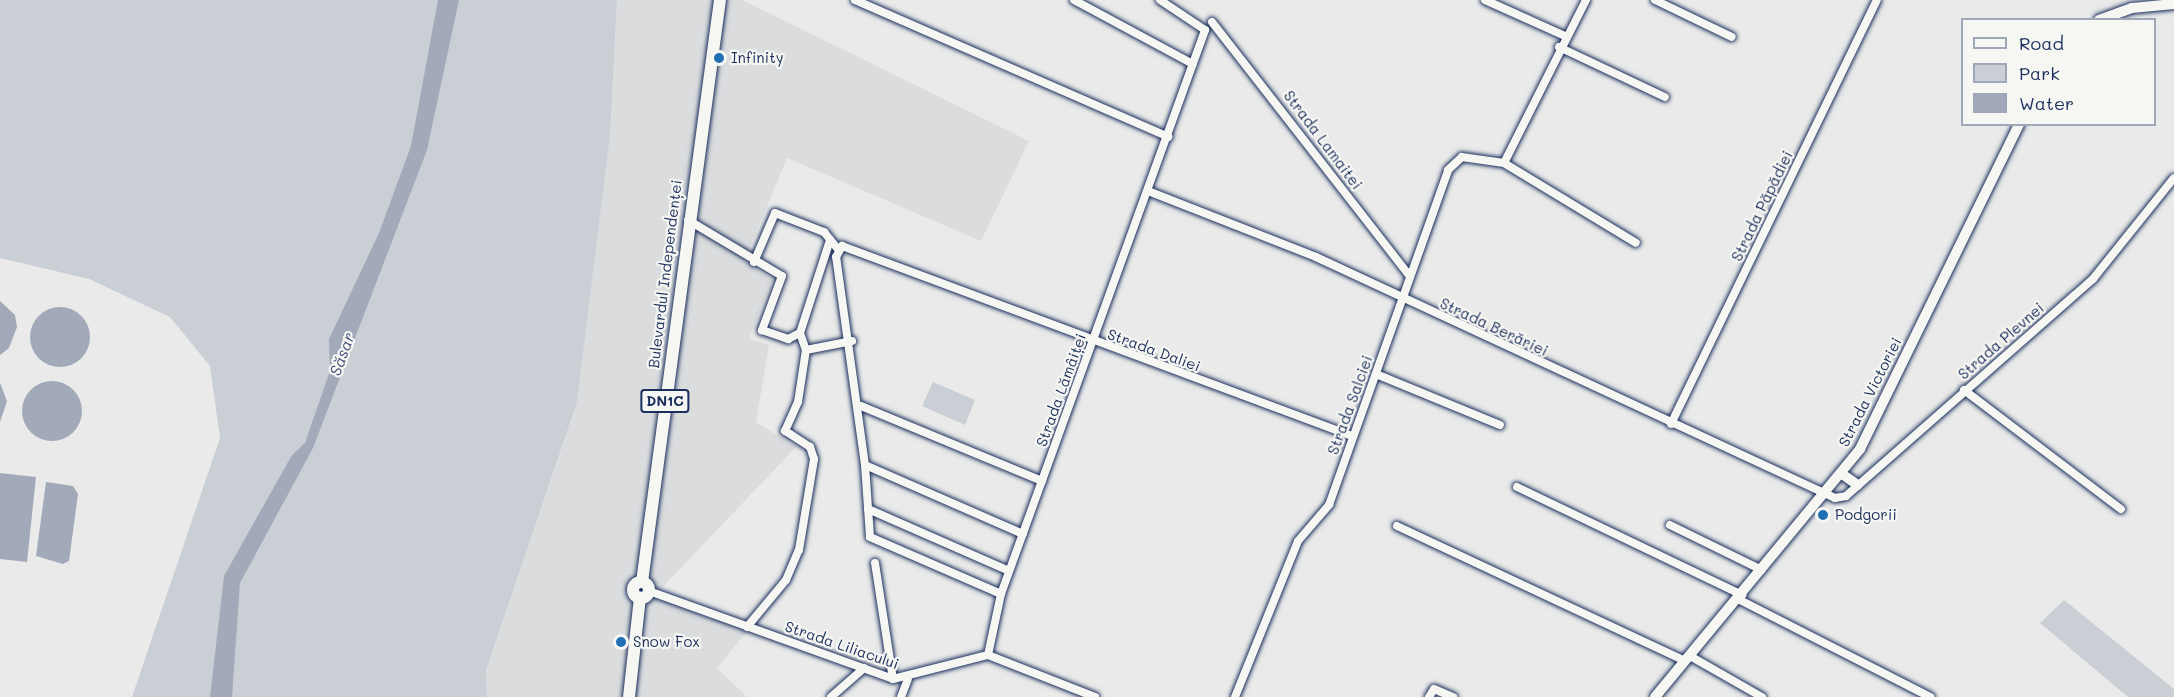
<!DOCTYPE html>
<meta charset="utf-8">
<style>
body{margin:0}
#map{position:relative;width:2174px;height:697px;overflow:hidden;background:#e9eae9;font-family:Mali,sans-serif}
div>[style]{position:absolute}
.built>*{inset:0;background:#dadcde}
.green>*{inset:0;background:#caced5}
.water>*{inset:0;background:#a2aaba}
.round{border-radius:50%}
.roads{filter:drop-shadow(0 0 2px #1b2f5e) drop-shadow(0 0 2px #1b2f5e)}
.minor>*{height:8px;margin:-4px;padding:0 4px;transform-origin:4px;border-radius:4px;background:#f6f6f2}
.tertiary>*{height:10px;margin:-5px;padding:0 5px;transform-origin:5px;border-radius:5px;background:#f6f6f2}
.primary>*{height:12px;margin:-6px;padding:0 6px;transform-origin:6px;border-radius:6px;background:#f6f6f2}
.primary>.ring{margin:-6px;padding:0;box-sizing:content-box;background:none;border:12px solid #f6f6f2;border-radius:50%}
.dots>*{width:16px;height:16px;translate:-50% -50%;box-sizing:border-box;border:3px solid #f6f6f2;border-radius:50%}
span{translate:-50% -50%;white-space:nowrap;text-align:center;line-height:1.15;-webkit-text-stroke:4.5px #f6f6f2;paint-order:stroke}
.shield-label span{padding:2px 4px;background:#f6f6f2;border:2px solid;border-radius:4px;-webkit-text-stroke-width:0}
.shield-label{font-size:14px;color:#1b2f5e;font-weight:700}
.poi-label{font-size:15px;color:#1b2f5e}
.left{translate:0 -50%;text-align:left}
.street-label{font-size:15px;color:#1b2f5e}
.water-label{font-size:16px;color:#44547a;font-style:italic}
.legend{position:absolute;left:1961px;top:18px;width:195px;height:108px;box-sizing:border-box;background:#f6f6f2;border:2px solid #9ea6b7;margin:0;padding:8px 10px;list-style:none;font-size:18px;color:#1b2f5e}
.legend li{display:flex;align-items:center;gap:12px;height:30px}
.legend b{width:30px;border:2px solid #9ea6b7}
</style>
<div id="map">
<div class="built">
<div style="clip-path:polygon(617px 0,742px 0,1029px 141px,981px 241px,787px 158px,744px 261px,772px 280px,749px 339px,769px 345px,756px 422px,796px 447px,654px 596px,748px 630px,717px 668px,747px 697px,487px 697px,486px 672px,577px 402px,610px 136px)"></div>
</div>
<div class="green">
<div style="clip-path:polygon(0 0,617px 0,610px 136px,577px 402px,486px 671px,487px 697px,132px 697px,220px 438px,210px 366px,170px 317px,89px 279px,0 258px)"></div>
<div style="clip-path:polygon(933px 382px,975px 400px,965px 425px,922px 406px)"></div>
<div style="clip-path:polygon(2064px 600px,2174px 689px,2174px 697px,2128px 697px,2040px 623px)"></div>
</div>
<div class="water">
<div style="clip-path:polygon(438px 0,459px 0,427px 150px,313px 448px,240px 583px,232px 697px,210px 697px,224px 576px,292px 455px,305px 443px,330px 371px,329px 339px,379px 233px,411px 146px)"></div>
<div style="clip-path:polygon(0 301px,15px 315px,17px 327px,9px 348px,0 355px)"></div>
<div class="round" style="left:30px;top:307px;width:60px;height:60px"></div>
<div class="round" style="left:22px;top:381px;width:60px;height:60px"></div>
<div style="clip-path:polygon(0 383px,7px 401px,0 422px)"></div>
<div style="clip-path:polygon(0 473px,36px 477px,27px 562px,0 559px)"></div>
<div style="clip-path:polygon(46px 482px,73px 486px,78px 494px,69px 561px,63px 564px,36px 556px)"></div>
</div>
<div class="roads">
<div class="minor">
<div style="left:855px;top:0;width:342px;rotate:23.6deg"></div>
<div style="left:1074px;top:0;width:135px;rotate:28.3deg"></div>
<div style="left:1485px;top:0;width:88px;rotate:24.2deg"></div>
<div style="left:1586px;top:0;width:182px;rotate:116.7deg"></div>
<div style="left:1504px;top:163px;width:154px;rotate:31.2deg"></div>
<div style="left:1655px;top:0;width:85px;rotate:25.7deg"></div>
<div style="left:1212px;top:22px;width:322px;rotate:52.1deg"></div>
<div style="left:1559px;top:47px;width:117px;rotate:25.3deg"></div>
<div style="left:1148px;top:191px;width:180px;rotate:21.4deg"></div>
<div style="left:1316px;top:257px;width:572px;rotate:24.91deg"></div>
<div style="left:1835px;top:498px;width:11px;rotate:-10deg"></div>
<div style="left:1846px;top:496px;width:329px;rotate:-41.3deg"></div>
<div style="left:2093px;top:279px;width:129px;rotate:-51.3deg"></div>
<div style="left:688px;top:220px;width:109px;rotate:30.8deg"></div>
<div style="left:782px;top:276px;width:58px;rotate:110.3deg"></div>
<div style="left:762px;top:330px;width:28px;rotate:19deg"></div>
<div style="left:788px;top:339px;width:13px;rotate:-27deg"></div>
<div style="left:800px;top:333px;width:18px;rotate:71deg"></div>
<div style="left:754px;top:262px;width:53px;rotate:-66.8deg"></div>
<div style="left:775px;top:213px;width:53px;rotate:21.2deg"></div>
<div style="left:824px;top:232px;width:22px;rotate:51deg"></div>
<div style="left:800px;top:333px;width:98px;rotate:-72.1deg"></div>
<div style="left:1376px;top:374px;width:134px;rotate:22.4deg"></div>
<div style="left:1964px;top:390px;width:197px;rotate:37.2deg"></div>
<div style="left:861px;top:406px;width:196px;rotate:22.5deg"></div>
<div style="left:1671px;top:424px;width:471px;rotate:-64.1deg"></div>
<div style="left:865px;top:465px;width:72px;rotate:86deg"></div>
<div style="left:870px;top:537px;width:143px;rotate:23.5deg"></div>
<div style="left:1517px;top:487px;width:250px;rotate:25.6deg"></div>
<div style="left:868px;top:509px;width:154px;rotate:23.7deg"></div>
<div style="left:1670px;top:525px;width:102px;rotate:26.1deg"></div>
<div style="left:1397px;top:526px;width:318px;rotate:25.1deg"></div>
<div style="left:1023px;top:534px;width:172px;rotate:-156.4deg"></div>
<div style="left:865px;top:465px;width:210px;rotate:-97.9deg"></div>
<div style="left:836px;top:257px;width:13px;rotate:-61deg"></div>
<div style="left:842px;top:246px;width:544px;rotate:20.43deg"></div>
<div style="left:875px;top:563px;width:117px;rotate:81.2deg"></div>
<div style="left:649px;top:591px;width:259px;rotate:19.8deg"></div>
<div style="left:893px;top:679px;width:98px;rotate:-14.2deg"></div>
<div style="left:988px;top:655px;width:115px;rotate:21.4deg"></div>
<div style="left:1738px;top:599px;width:216px;rotate:27deg"></div>
<div style="left:747px;top:627px;width:61px;rotate:-50.3deg"></div>
<div style="left:786px;top:580px;width:33px;rotate:-67deg"></div>
<div style="left:799px;top:550px;width:92px;rotate:-80.6deg"></div>
<div style="left:814px;top:459px;width:13px;rotate:-108deg"></div>
<div style="left:810px;top:447px;width:30px;rotate:-147deg"></div>
<div style="left:785px;top:431px;width:32px;rotate:-66deg"></div>
<div style="left:798px;top:402px;width:53px;rotate:-81.3deg"></div>
<div style="left:806px;top:350px;width:47px;rotate:-11.1deg"></div>
<div style="left:988px;top:655px;width:62px;rotate:-78deg"></div>
<div style="left:1001px;top:594px;width:600px;rotate:-70.11deg"></div>
<div style="left:1205px;top:30px;width:54px;rotate:-146.3deg"></div>
<div style="left:1690px;top:656px;width:83px;rotate:29.7deg"></div>
<div style="left:831px;top:697px;width:44px;rotate:-41.3deg"></div>
<div style="left:901px;top:697px;width:19px;rotate:-69deg"></div>
<div style="left:1235px;top:697px;width:168px;rotate:-68deg"></div>
<div style="left:1298px;top:541px;width:48px;rotate:-49.3deg"></div>
<div style="left:1329px;top:505px;width:356px;rotate:-70.4deg"></div>
<div style="left:1448px;top:170px;width:19px;rotate:-43deg"></div>
<div style="left:1462px;top:157px;width:42px;rotate:8.1deg"></div>
<div style="left:1429px;top:697px;width:9px;rotate:-58deg"></div>
<div style="left:1434px;top:689px;width:21px;rotate:23deg"></div>
</div>
<div class="tertiary">
<div style="left:2099px;top:20px;width:35px;rotate:-20deg"></div>
<div style="left:2132px;top:8px;width:42px;rotate:-5.4deg"></div>
<div style="left:1842px;top:474px;width:19px;rotate:35deg"></div>
<div style="left:1655px;top:697px;width:322px;rotate:-50.4deg"></div>
<div style="left:1860px;top:449px;width:362px;rotate:-63.9deg"></div>
</div>
<div class="primary">
<div style="left:642px;top:582px;width:587px;rotate:-82.37deg"></div>
<div class="ring" style="left:633px;top:582px;width:4px;height:4px"></div>
<div style="left:629px;top:697px;width:100px;rotate:-83.7deg"></div>
</div>
</div>
<div class="dots">
<div style="left:719px;top:58px;background:#1f6fb2"></div>
<div style="left:1823px;top:515px;background:#1f6fb2"></div>
<div style="left:621px;top:642px;background:#1f6fb2"></div>
</div>
<div class="shield-label">
<span style="left:665px;top:401px">DN1C</span>
</div>
<div class="poi-label">
<span class="left" style="left:731px;top:58px">Infinity</span>
<span class="left" style="left:1835px;top:515px">Podgorii</span>
<span class="left" style="left:633px;top:642px">Snow Fox</span>
</div>
<div class="street-label">
<span style="left:1323px;top:140px;rotate:53deg">Strada Lamaitei</span>
<span style="left:1762px;top:206px;rotate:-64deg">Strada Păpădiei</span>
<span style="left:665px;top:274px;rotate:-83deg">Bulevardul Independenței</span>
<span style="left:1494px;top:327px;rotate:25deg">Strada Berăriei</span>
<span style="left:2001px;top:341px;rotate:-41deg">Strada Plevnei</span>
<span style="left:1154px;top:350px;rotate:20deg">Strada Daliei</span>
<span style="left:1061px;top:390px;rotate:-70deg">Strada Lămâiței</span>
<span style="left:1870px;top:392px;rotate:-63deg">Strada Victoriei</span>
<span style="left:1350px;top:405px;rotate:-70deg">Strada Salciei</span>
<span style="left:842px;top:645px;rotate:19deg">Strada Liliacului</span>
</div>
<div class="water-label">
<span style="left:342px;top:354px;rotate:-70deg">Săsar</span>
</div>
<ul class="legend">
<li><b style="height:8px;background:#f6f6f2"></b>Road</li>
<li><b style="height:16px;background:#caced5"></b>Park</li>
<li><b style="height:16px;background:#a2aaba"></b>Water</li>
</ul>
</div>
